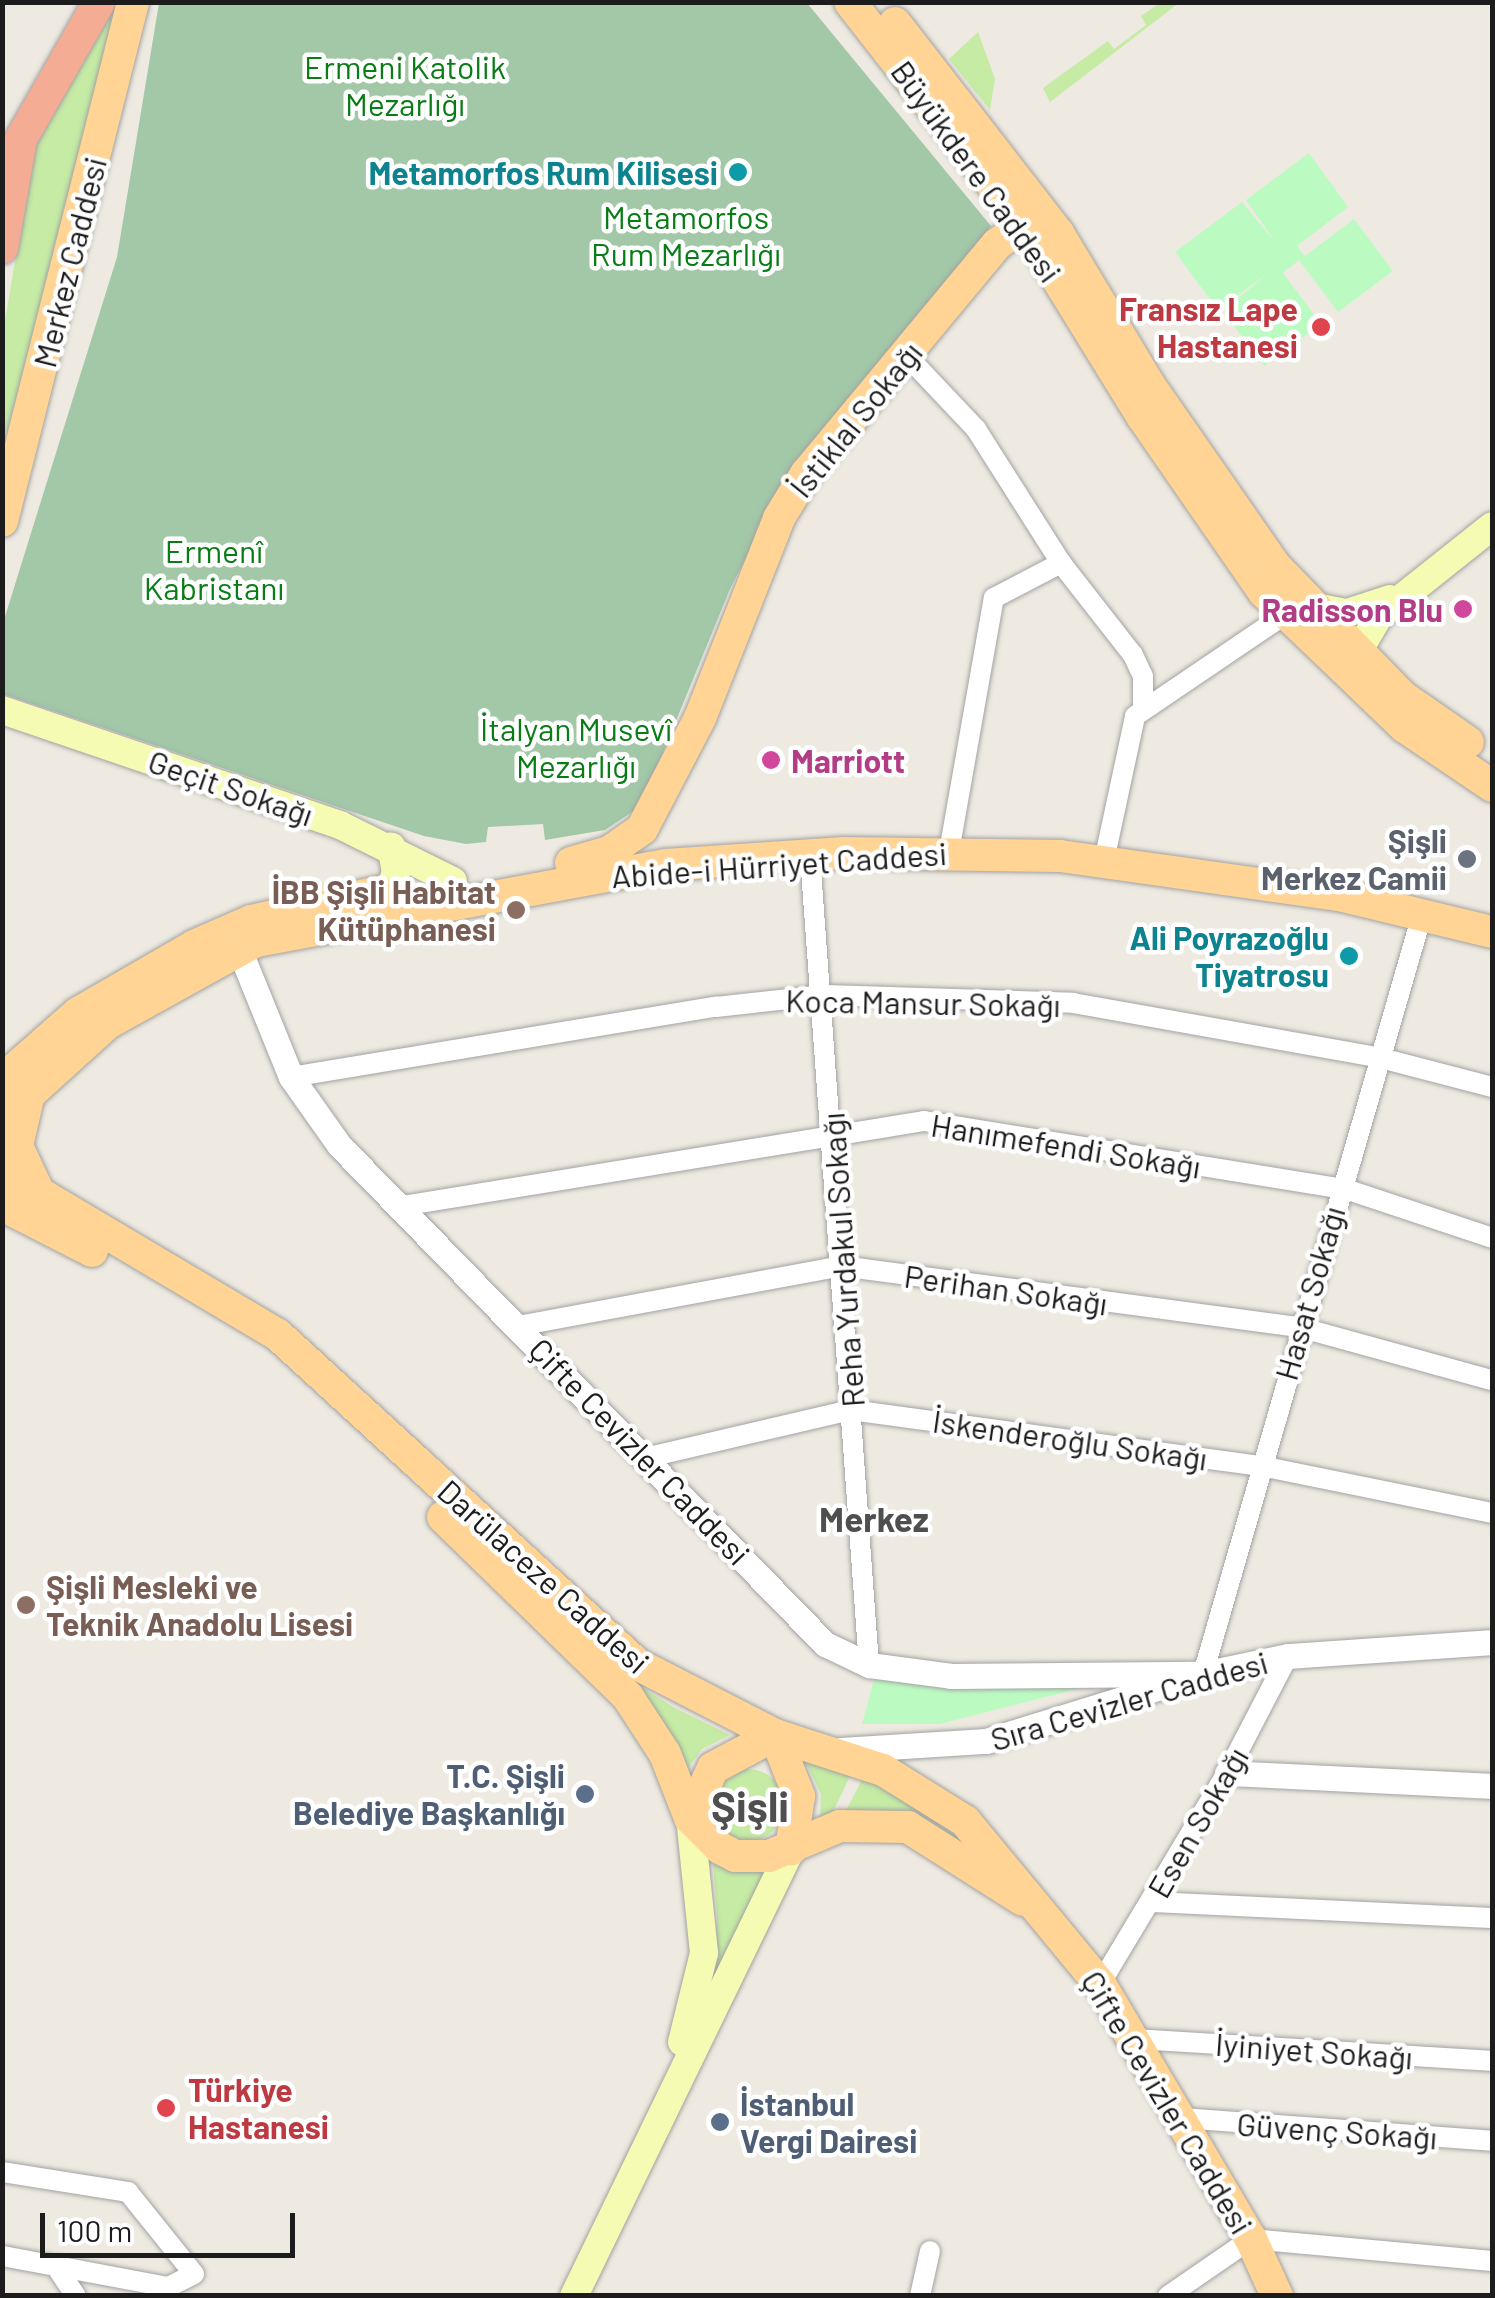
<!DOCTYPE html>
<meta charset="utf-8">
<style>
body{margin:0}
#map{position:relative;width:1495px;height:2298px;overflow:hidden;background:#eeeae1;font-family:Barlow,sans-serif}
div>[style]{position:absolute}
.grass>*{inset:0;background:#c5eba4}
.round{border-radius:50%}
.cemetery>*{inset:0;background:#a2c8a8}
.park>*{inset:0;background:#bbfbc2}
.roads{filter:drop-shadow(0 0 2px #a3a3a3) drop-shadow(0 0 2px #a3a3a3)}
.minor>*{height:20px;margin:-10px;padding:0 10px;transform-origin:10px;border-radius:10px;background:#fff}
.tertiary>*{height:25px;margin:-12.5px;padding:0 12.5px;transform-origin:12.5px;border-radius:12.5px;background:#fff}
.secondary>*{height:28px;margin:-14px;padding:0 14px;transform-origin:14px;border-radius:14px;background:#f5fbb2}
.primary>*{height:32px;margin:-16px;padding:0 16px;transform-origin:16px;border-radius:16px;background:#ffd495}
.trunk>*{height:32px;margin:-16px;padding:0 16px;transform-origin:16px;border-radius:16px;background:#f4ac95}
.dots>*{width:28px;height:28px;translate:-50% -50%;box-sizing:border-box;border:5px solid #fff;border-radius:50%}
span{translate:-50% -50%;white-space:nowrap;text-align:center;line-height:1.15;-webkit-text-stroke:9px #fff;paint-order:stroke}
.park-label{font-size:32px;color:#087c15}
.street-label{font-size:32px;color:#1c1c1c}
.culture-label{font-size:32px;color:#0d838f;font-weight:700}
.right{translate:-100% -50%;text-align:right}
.health-label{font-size:32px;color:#be3a42;font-weight:700}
.left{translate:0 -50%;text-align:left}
.hotel-label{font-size:32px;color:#b23c85;font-weight:700}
.worship-label{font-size:32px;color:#5b616d;font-weight:700}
.education-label{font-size:32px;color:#785e54;font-weight:700}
.service-label{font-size:32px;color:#4e5e75;font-weight:700}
.neighbourhood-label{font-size:35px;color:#4f4f4f;font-weight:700}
.district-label{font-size:42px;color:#4f4f4f;font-weight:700}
.frame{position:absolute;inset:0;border:5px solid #1c1c1c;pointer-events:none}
.scale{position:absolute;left:40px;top:2213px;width:255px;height:45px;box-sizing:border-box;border:5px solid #1c1c1c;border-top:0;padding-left:12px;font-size:30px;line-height:35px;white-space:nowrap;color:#1c1c1c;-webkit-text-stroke:8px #fff;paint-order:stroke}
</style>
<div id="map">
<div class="grass">
<div style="clip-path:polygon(114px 3px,115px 17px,3px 448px,3px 333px,34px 148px)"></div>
<div style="clip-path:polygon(1160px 3px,1179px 3px,1050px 102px,1043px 88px,1108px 41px,1114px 49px,1146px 25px,1141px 16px)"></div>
<div style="clip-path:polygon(978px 32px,995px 79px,990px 110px,949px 59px)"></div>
<div style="clip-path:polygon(624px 1676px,673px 1707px,730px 1735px,702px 1749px,688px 1768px)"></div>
<div style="clip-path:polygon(806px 1763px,852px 1772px,831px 1816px,820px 1820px,821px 1794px)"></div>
<div class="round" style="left:712px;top:1769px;width:72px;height:72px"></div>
<div style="clip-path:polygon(862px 1780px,880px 1784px,967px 1841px,962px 1846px,845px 1812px)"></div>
<div style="clip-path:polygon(713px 1864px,764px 1872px,715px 1976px,717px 1916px)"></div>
</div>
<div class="cemetery">
<div style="clip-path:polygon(159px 3px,807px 3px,991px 226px,791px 470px,730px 589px,641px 806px,605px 830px,545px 840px,543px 824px,488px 827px,486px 842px,466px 844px,424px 836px,3px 694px,3px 623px,117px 257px)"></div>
</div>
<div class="park">
<div style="clip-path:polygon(1309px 153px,1348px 207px,1297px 246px,1305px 256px,1354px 219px,1393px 271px,1338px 312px,1299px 260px,1283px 273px,1321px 324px,1264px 366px,1223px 311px,1268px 273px,1218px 310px,1175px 252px,1242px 202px,1276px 243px,1246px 200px)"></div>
<div style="clip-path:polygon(874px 1680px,1089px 1686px,940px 1724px,862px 1724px)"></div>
</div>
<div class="roads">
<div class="minor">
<div style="left:906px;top:355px;width:102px;rotate:46.6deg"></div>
<div style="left:976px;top:429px;width:159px;rotate:57.6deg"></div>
<div style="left:1061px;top:563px;width:117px;rotate:52deg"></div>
<div style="left:1133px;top:655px;width:23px;rotate:65deg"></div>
<div style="left:1143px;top:676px;width:31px;rotate:90deg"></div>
<div style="left:949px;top:852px;width:258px;rotate:-80deg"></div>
<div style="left:994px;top:598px;width:76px;rotate:-27.6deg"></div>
<div style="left:810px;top:856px;width:811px;rotate:85.83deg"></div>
<div style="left:1104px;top:861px;width:148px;rotate:-77.9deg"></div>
<div style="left:1135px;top:716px;width:180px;rotate:-34.1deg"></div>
<div style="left:291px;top:1077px;width:431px;rotate:-9.4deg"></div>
<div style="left:716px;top:1007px;width:110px;rotate:-6.3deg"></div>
<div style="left:825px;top:995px;width:248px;rotate:1.8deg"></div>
<div style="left:1073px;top:1003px;width:309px;rotate:10.1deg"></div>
<div style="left:1377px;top:1057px;width:119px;rotate:14.6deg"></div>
<div style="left:396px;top:1207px;width:535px;rotate:-9.25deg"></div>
<div style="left:924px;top:1121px;width:426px;rotate:9.2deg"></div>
<div style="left:1345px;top:1189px;width:155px;rotate:18.4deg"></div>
<div style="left:518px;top:1326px;width:329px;rotate:-10.5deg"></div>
<div style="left:841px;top:1266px;width:462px;rotate:7.6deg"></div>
<div style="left:1299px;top:1327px;width:200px;rotate:15.4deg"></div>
<div style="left:649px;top:1457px;width:207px;rotate:-13.1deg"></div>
<div style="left:851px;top:1410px;width:414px;rotate:7.8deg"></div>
<div style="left:1261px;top:1466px;width:236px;rotate:11.5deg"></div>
<div style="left:1203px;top:1674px;width:790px;rotate:-73.91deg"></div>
<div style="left:1152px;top:1902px;width:340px;rotate:2.7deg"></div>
<div style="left:1100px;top:1984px;width:246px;rotate:-59deg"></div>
<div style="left:1227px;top:1773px;width:132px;rotate:-62.5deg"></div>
<div style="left:1135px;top:2039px;width:358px;rotate:3.5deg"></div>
<div style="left:1181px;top:2118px;width:312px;rotate:4.2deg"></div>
<div style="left:2px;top:2172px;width:128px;rotate:9deg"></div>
<div style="left:128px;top:2192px;width:105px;rotate:51.2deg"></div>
<div style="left:194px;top:2274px;width:29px;rotate:153deg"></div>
<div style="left:168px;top:2287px;width:169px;rotate:-169.4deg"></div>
<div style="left:59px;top:2271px;width:30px;rotate:56deg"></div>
<div style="left:920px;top:2296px;width:46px;rotate:-77.5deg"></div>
<div style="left:1168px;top:2296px;width:101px;rotate:-34.5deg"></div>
<div style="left:1251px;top:2239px;width:242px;rotate:5.2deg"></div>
</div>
<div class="tertiary">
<div style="left:239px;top:949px;width:138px;rotate:67.9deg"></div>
<div style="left:291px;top:1077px;width:83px;rotate:54.8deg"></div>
<div style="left:339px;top:1145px;width:697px;rotate:45.76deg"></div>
<div style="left:825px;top:1644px;width:49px;rotate:25.5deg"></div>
<div style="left:869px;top:1665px;width:83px;rotate:7.6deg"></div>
<div style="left:951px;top:1676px;width:252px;rotate:-0.5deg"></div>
<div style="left:841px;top:1750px;width:145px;rotate:-3.6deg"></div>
<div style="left:986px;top:1741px;width:227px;rotate:-17.2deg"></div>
<div style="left:1203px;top:1674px;width:87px;rotate:-12deg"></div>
<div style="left:1288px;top:1656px;width:204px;rotate:-3.9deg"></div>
<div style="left:1227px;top:1773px;width:265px;rotate:2.8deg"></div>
</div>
<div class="secondary">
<div style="left:1310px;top:606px;width:38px;rotate:11deg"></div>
<div style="left:1347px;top:613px;width:45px;rotate:-18deg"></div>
<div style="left:1357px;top:653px;width:43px;rotate:-59.3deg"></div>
<div style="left:1379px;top:616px;width:144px;rotate:-38.5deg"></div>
<div style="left:2px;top:710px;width:357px;rotate:18.8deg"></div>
<div style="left:340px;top:825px;width:126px;rotate:26.4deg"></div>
<div style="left:389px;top:891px;width:19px;rotate:-69deg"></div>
<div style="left:396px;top:873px;width:27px;rotate:-100deg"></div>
<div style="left:682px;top:2042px;width:92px;rotate:-76.1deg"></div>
<div style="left:704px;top:1953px;width:136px;rotate:-95.9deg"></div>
<div style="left:574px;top:2296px;width:497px;rotate:-64.1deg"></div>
</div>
<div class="primary">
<div style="left:850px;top:2px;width:283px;rotate:52deg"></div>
<div style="left:1024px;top:225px;width:225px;rotate:58.3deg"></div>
<div style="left:1142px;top:416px;width:214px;rotate:55.3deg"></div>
<div style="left:1264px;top:592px;width:195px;rotate:43.8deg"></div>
<div style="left:1405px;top:727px;width:105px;rotate:34.1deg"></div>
<div style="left:895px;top:23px;width:266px;rotate:52.2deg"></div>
<div style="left:1058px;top:233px;width:179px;rotate:59deg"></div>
<div style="left:1150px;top:386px;width:219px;rotate:55.2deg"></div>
<div style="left:1275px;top:566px;width:183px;rotate:45.7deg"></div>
<div style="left:1403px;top:697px;width:79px;rotate:34.7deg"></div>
<div style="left:2px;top:521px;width:535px;rotate:-75.83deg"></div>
<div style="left:571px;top:863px;width:40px;rotate:-16deg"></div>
<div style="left:609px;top:852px;width:40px;rotate:-34.9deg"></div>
<div style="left:642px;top:829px;width:125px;rotate:-62.4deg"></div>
<div style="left:700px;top:718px;width:215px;rotate:-68.4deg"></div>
<div style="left:779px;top:518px;width:52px;rotate:-58.5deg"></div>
<div style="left:806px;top:474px;width:299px;rotate:-50.3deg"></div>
<div style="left:997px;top:244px;width:33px;rotate:-35deg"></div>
<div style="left:2px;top:1080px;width:101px;rotate:-41.4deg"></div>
<div style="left:78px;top:1013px;width:134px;rotate:-30deg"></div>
<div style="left:194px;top:946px;width:62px;rotate:-23.7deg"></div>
<div style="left:251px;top:921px;width:131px;rotate:-12.8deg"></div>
<div style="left:29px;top:1094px;width:53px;rotate:103deg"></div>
<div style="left:17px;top:1146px;width:50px;rotate:65deg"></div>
<div style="left:2px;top:1119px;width:143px;rotate:-42.2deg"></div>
<div style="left:108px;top:1023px;width:169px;rotate:-29deg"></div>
<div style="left:256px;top:941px;width:417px;rotate:-10.5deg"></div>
<div style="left:666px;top:865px;width:178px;rotate:-3.9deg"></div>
<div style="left:844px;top:853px;width:216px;rotate:0.8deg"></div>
<div style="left:1060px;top:856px;width:282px;rotate:8deg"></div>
<div style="left:1339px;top:895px;width:157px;rotate:13.6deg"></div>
<div style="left:2px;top:1171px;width:321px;rotate:30.7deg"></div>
<div style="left:278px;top:1335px;width:487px;rotate:42.5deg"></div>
<div style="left:637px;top:1664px;width:155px;rotate:27.2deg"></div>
<div style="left:775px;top:1735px;width:114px;rotate:18deg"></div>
<div style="left:883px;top:1770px;width:97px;rotate:31.9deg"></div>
<div style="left:965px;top:1821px;width:212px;rotate:50.4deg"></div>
<div style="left:1100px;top:1984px;width:296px;rotate:59.4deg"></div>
<div style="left:1251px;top:2239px;width:63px;rotate:65.5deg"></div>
<div style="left:2px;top:1205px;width:101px;rotate:27.1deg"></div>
<div style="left:443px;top:1517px;width:258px;rotate:44.2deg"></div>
<div style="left:628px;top:1697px;width:68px;rotate:57deg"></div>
<div style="left:665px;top:1754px;width:69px;rotate:68.7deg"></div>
<div style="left:690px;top:1818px;width:42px;rotate:45deg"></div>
<div style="left:720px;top:1848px;width:17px;rotate:28deg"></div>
<div style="left:735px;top:1856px;width:34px"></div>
<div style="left:769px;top:1856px;width:77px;rotate:-22.9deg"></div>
<div style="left:840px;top:1826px;width:68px;rotate:0.8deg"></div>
<div style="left:908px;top:1827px;width:136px;rotate:32.4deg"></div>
<div style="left:775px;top:1735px;width:66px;rotate:68.5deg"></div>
<div style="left:799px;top:1796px;width:54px;rotate:98.6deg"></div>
<div style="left:690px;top:1818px;width:55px;rotate:-65.3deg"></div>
<div style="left:713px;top:1768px;width:70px;rotate:-28deg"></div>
</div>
<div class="trunk">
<div style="left:2px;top:248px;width:111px;rotate:-80.1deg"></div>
<div style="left:21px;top:139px;width:158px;rotate:-60.3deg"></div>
</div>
</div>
<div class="dots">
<div style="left:738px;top:172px;background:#0f9aa8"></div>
<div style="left:1321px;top:327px;background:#e0444e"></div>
<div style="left:1463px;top:609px;background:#d1479c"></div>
<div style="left:771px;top:760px;background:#d1479c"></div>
<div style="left:1467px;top:859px;background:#6b7280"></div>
<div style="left:516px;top:910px;background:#8d6e63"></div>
<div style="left:1349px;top:956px;background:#0f9aa8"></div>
<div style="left:26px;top:1605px;background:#8d6e63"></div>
<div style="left:585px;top:1794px;background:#5c6f8a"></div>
<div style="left:166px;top:2108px;background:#e0444e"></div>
<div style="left:720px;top:2122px;background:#5c6f8a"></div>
</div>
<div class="park-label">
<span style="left:405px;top:85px">Ermeni Katolik<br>Mezarlığı</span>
<span style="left:686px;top:235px">Metamorfos<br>Rum Mezarlığı</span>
<span style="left:214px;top:569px">Ermenî<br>Kabristanı</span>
<span style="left:576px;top:747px">İtalyan Musevî<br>Mezarlığı</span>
</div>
<div class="street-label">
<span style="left:977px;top:171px;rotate:54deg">Büyükdere Caddesi</span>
<span style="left:69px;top:262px;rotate:-76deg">Merkez Caddesi</span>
<span style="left:855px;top:419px;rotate:-51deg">İstiklal Sokağı</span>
<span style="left:231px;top:787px;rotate:19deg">Geçit Sokağı</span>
<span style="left:779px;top:864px;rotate:-4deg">Abide-i Hürriyet Caddesi</span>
<span style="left:923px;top:1002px;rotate:1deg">Koca Mansur Sokağı</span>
<span style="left:1066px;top:1145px;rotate:9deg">Hanımefendi Sokağı</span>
<span style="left:842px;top:1260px;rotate:-94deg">Reha Yurdakul Sokağı</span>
<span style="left:1006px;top:1289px;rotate:8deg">Perihan Sokağı</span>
<span style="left:1309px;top:1293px;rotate:-74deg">Hasat Sokağı</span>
<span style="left:1070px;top:1439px;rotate:8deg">İskenderoğlu Sokağı</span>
<span style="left:640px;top:1451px;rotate:46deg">Çifte Cevizler Caddesi</span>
<span style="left:544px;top:1576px;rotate:42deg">Darülaceze Caddesi</span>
<span style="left:1129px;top:1700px;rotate:-16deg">Sıra Cevizler Caddesi</span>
<span style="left:1197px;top:1822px;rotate:-60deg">Esen Sokağı</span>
<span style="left:1314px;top:2050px;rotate:4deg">İyiniyet Sokağı</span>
<span style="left:1168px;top:2102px;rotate:59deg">Çifte Cevizler Caddesi</span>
<span style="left:1337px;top:2130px;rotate:4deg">Güvenç Sokağı</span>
</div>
<div class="culture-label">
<span class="right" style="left:718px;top:172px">Metamorfos Rum Kilisesi</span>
<span class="right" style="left:1329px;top:956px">Ali Poyrazoğlu<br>Tiyatrosu</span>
</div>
<div class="health-label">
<span class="right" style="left:1298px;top:327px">Fransız Lape<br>Hastanesi</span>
<span class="left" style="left:188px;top:2108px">Türkiye<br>Hastanesi</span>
</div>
<div class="hotel-label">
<span class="right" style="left:1443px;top:609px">Radisson Blu</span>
<span class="left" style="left:791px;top:760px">Marriott</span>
</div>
<div class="worship-label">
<span class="right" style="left:1447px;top:859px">Şişli<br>Merkez Camii</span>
</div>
<div class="education-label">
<span class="right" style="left:496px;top:910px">İBB Şişli Habitat<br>Kütüphanesi</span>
<span class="left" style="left:46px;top:1605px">Şişli Mesleki ve<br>Teknik Anadolu Lisesi</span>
</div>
<div class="service-label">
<span class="right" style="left:565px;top:1794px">T.C. Şişli<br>Belediye Başkanlığı</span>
<span class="left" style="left:740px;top:2122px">İstanbul<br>Vergi Dairesi</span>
</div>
<div class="neighbourhood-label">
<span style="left:874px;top:1518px">Merkez</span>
</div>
<div class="district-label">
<span style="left:750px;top:1805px">Şişli</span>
</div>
<div class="frame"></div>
<div class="scale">100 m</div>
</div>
